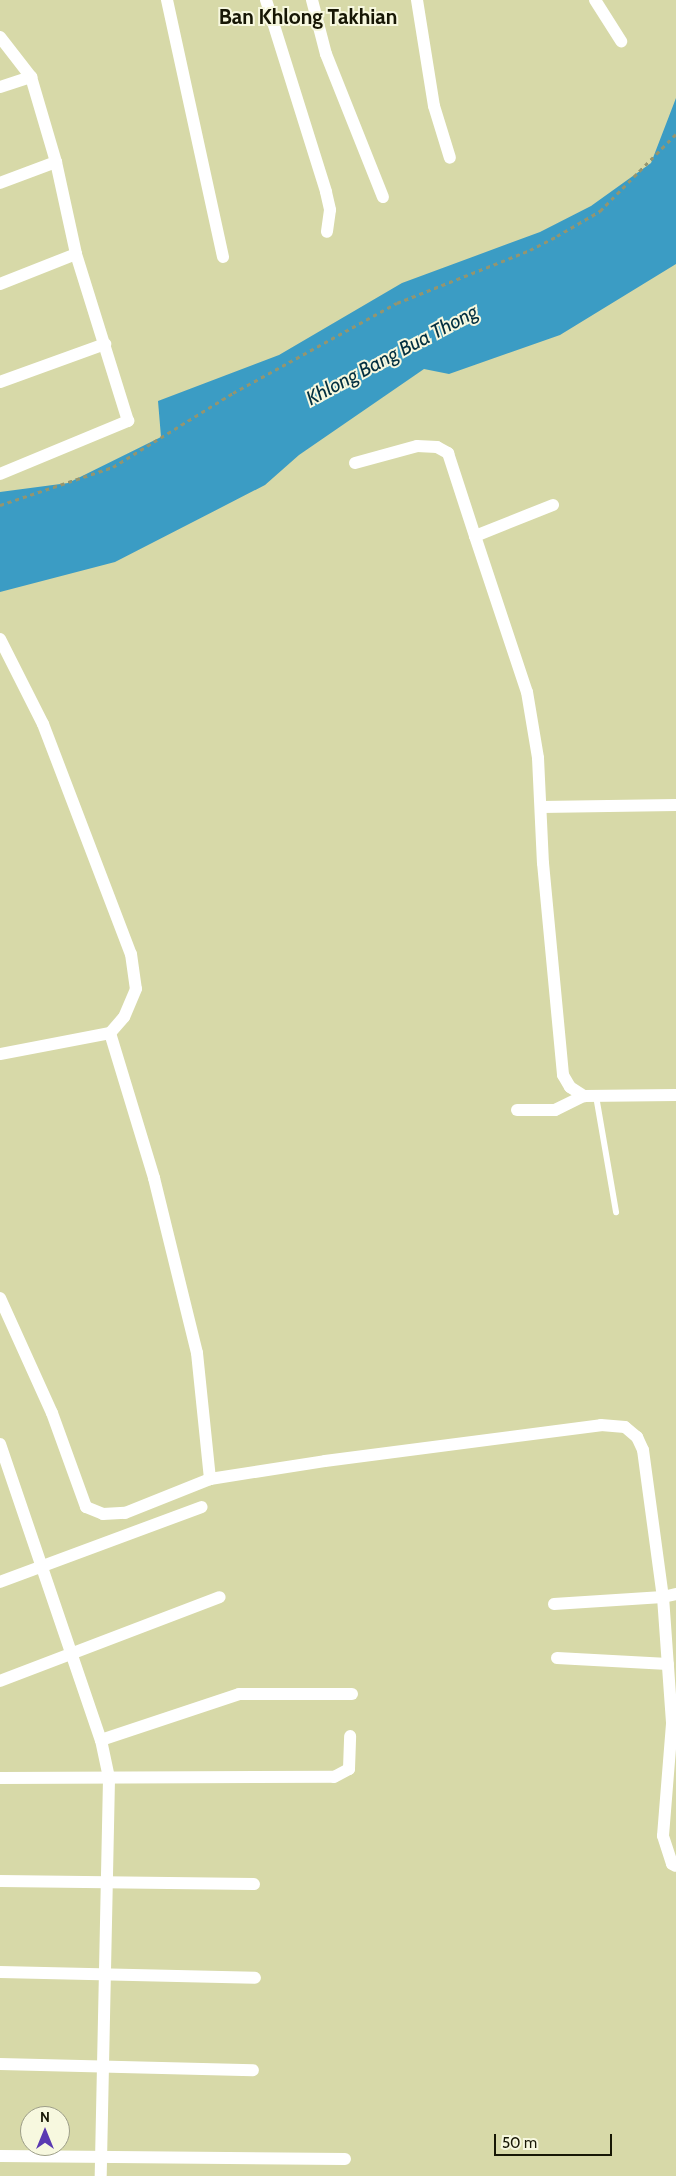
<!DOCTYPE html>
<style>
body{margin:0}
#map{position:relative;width:676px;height:2176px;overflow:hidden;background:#d7d9a8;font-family:Cabin,sans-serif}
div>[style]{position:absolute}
.water>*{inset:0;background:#3b9cc4}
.path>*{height:3px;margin-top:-1.5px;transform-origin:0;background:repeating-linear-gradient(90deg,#94956f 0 4px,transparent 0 8px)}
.service>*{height:6px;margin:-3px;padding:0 3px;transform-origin:3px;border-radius:3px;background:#fff}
.minor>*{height:12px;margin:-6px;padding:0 6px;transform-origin:6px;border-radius:6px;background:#fff}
span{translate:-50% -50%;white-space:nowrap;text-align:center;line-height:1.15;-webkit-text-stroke:4px #f7f8df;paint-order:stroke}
.water-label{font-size:20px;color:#022f40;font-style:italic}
.quarter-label{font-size:21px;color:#171705;font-weight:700}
.north{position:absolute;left:20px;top:2106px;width:50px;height:50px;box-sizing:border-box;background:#f7f8df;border:1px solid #9d9e88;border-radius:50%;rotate:0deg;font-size:14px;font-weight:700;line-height:20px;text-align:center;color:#171705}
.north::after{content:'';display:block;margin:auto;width:18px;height:22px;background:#5a3ab2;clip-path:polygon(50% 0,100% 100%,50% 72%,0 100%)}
.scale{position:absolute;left:494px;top:2134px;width:118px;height:22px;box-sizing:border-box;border:2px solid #171705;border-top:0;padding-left:6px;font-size:15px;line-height:18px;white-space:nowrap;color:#171705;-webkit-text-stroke:4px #f7f8df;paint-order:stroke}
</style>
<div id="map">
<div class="water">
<div style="clip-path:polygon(676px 98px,676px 264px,560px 335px,449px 374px,424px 369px,299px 455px,265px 485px,115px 562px,0 592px,0 492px,68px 483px,161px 437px,158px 401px,279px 355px,402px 283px,540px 232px,591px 206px,651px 163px)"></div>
</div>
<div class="path">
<div style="left:0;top:505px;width:119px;rotate:-18.6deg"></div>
<div style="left:113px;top:467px;width:141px;rotate:-31.7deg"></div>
<div style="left:233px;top:393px;width:187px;rotate:-28.8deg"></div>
<div style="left:397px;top:303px;width:143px;rotate:-21.7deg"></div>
<div style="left:530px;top:250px;width:30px;rotate:-27deg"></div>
<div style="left:557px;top:236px;width:50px;rotate:-30.2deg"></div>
<div style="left:600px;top:211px;width:108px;rotate:-45.4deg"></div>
</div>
<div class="service">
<div style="left:596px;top:1096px;width:118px;rotate:80.2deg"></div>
</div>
<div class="minor">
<div style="left:167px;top:0;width:263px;rotate:77.7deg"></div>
<div style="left:266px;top:0;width:201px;rotate:72.6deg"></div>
<div style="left:326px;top:192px;width:18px;rotate:77deg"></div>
<div style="left:330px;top:210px;width:22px;rotate:98deg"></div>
<div style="left:312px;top:0;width:56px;rotate:75.5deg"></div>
<div style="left:326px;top:54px;width:154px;rotate:68.3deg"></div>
<div style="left:417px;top:0;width:107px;rotate:80.9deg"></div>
<div style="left:434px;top:106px;width:54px;rotate:72.9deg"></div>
<div style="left:595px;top:0;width:49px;rotate:57.6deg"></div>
<div style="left:0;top:37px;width:51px;rotate:52.2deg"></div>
<div style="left:0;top:87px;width:33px;rotate:-18deg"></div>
<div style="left:31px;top:77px;width:89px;rotate:73.6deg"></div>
<div style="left:56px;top:162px;width:94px;rotate:77.7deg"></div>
<div style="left:76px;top:254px;width:82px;rotate:158.5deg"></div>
<div style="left:0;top:183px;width:60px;rotate:-20.6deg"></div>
<div style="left:0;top:382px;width:112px;rotate:-19.9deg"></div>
<div style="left:355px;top:463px;width:64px;rotate:-15.3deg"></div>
<div style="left:417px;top:446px;width:20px;rotate:3deg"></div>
<div style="left:437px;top:447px;width:13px;rotate:29deg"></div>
<div style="left:448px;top:453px;width:87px;rotate:72deg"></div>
<div style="left:0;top:474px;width:139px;rotate:-22.5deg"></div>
<div style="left:128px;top:421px;width:175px;rotate:-107.3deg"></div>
<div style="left:553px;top:505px;width:84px;rotate:158.3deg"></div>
<div style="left:475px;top:536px;width:164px;rotate:71.6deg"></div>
<div style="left:527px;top:692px;width:67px;rotate:80.5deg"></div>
<div style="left:538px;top:758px;width:105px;rotate:87.3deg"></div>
<div style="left:543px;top:863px;width:213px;rotate:84.6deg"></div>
<div style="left:563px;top:1075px;width:14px;rotate:60deg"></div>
<div style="left:570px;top:1087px;width:17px;rotate:33deg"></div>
<div style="left:584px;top:1096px;width:92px;rotate:-0.6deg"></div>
<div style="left:0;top:639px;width:95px;rotate:63.2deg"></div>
<div style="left:43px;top:724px;width:246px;rotate:69.1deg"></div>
<div style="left:131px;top:954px;width:35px;rotate:82deg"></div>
<div style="left:136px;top:989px;width:30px;rotate:113deg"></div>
<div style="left:124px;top:1017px;width:21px;rotate:131deg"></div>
<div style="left:110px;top:1033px;width:112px;rotate:169.2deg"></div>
<div style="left:541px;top:807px;width:135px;rotate:-0.8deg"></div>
<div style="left:110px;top:1033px;width:152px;rotate:73.1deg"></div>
<div style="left:154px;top:1178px;width:180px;rotate:76.2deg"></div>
<div style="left:197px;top:1353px;width:127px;rotate:84.1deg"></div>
<div style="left:517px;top:1110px;width:38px"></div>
<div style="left:555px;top:1110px;width:32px;rotate:-26deg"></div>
<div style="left:0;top:1298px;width:126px;rotate:65.7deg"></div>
<div style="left:52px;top:1413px;width:100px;rotate:70.1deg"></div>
<div style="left:86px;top:1507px;width:18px;rotate:22deg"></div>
<div style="left:103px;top:1514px;width:22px;rotate:-3deg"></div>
<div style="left:125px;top:1513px;width:92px;rotate:-21.8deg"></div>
<div style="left:210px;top:1479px;width:116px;rotate:-8.9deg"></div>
<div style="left:325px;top:1461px;width:278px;rotate:-7.4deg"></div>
<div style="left:601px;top:1425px;width:24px;rotate:5deg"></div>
<div style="left:625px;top:1427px;width:16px;rotate:40deg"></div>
<div style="left:637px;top:1437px;width:14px;rotate:65deg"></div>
<div style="left:643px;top:1450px;width:148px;rotate:82.3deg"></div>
<div style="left:663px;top:1597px;width:127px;rotate:85.9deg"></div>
<div style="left:672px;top:1724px;width:112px;rotate:94.6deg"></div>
<div style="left:663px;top:1836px;width:29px;rotate:72deg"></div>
<div style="left:672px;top:1864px;width:4px;rotate:27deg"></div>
<div style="left:0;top:1444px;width:313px;rotate:71.2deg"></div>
<div style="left:101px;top:1740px;width:40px;rotate:78deg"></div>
<div style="left:109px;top:1779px;width:397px;rotate:91.2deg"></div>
<div style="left:0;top:1582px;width:215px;rotate:-20.4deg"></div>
<div style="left:554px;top:1604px;width:109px;rotate:-3.7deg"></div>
<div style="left:663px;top:1597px;width:13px;rotate:-13deg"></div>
<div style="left:557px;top:1658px;width:111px;rotate:3.1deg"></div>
<div style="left:0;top:1681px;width:235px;rotate:-20.9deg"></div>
<div style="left:101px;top:1740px;width:145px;rotate:-18.4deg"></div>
<div style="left:239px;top:1694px;width:113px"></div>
<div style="left:0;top:1778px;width:334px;rotate:-0.2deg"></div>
<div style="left:334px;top:1777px;width:17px;rotate:-28deg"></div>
<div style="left:349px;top:1769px;width:33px;rotate:-88deg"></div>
<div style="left:0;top:1881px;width:254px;rotate:0.7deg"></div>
<div style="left:0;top:1972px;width:255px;rotate:1.3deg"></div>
<div style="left:0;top:2064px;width:253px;rotate:1.4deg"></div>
<div style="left:0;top:2156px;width:345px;rotate:0.5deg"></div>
</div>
<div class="water-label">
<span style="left:392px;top:355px;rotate:-28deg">Khlong Bang Bua Thong</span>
</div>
<div class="quarter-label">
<span style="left:308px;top:17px">Ban Khlong Takhian</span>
</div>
<div class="north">N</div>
<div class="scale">50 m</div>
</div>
